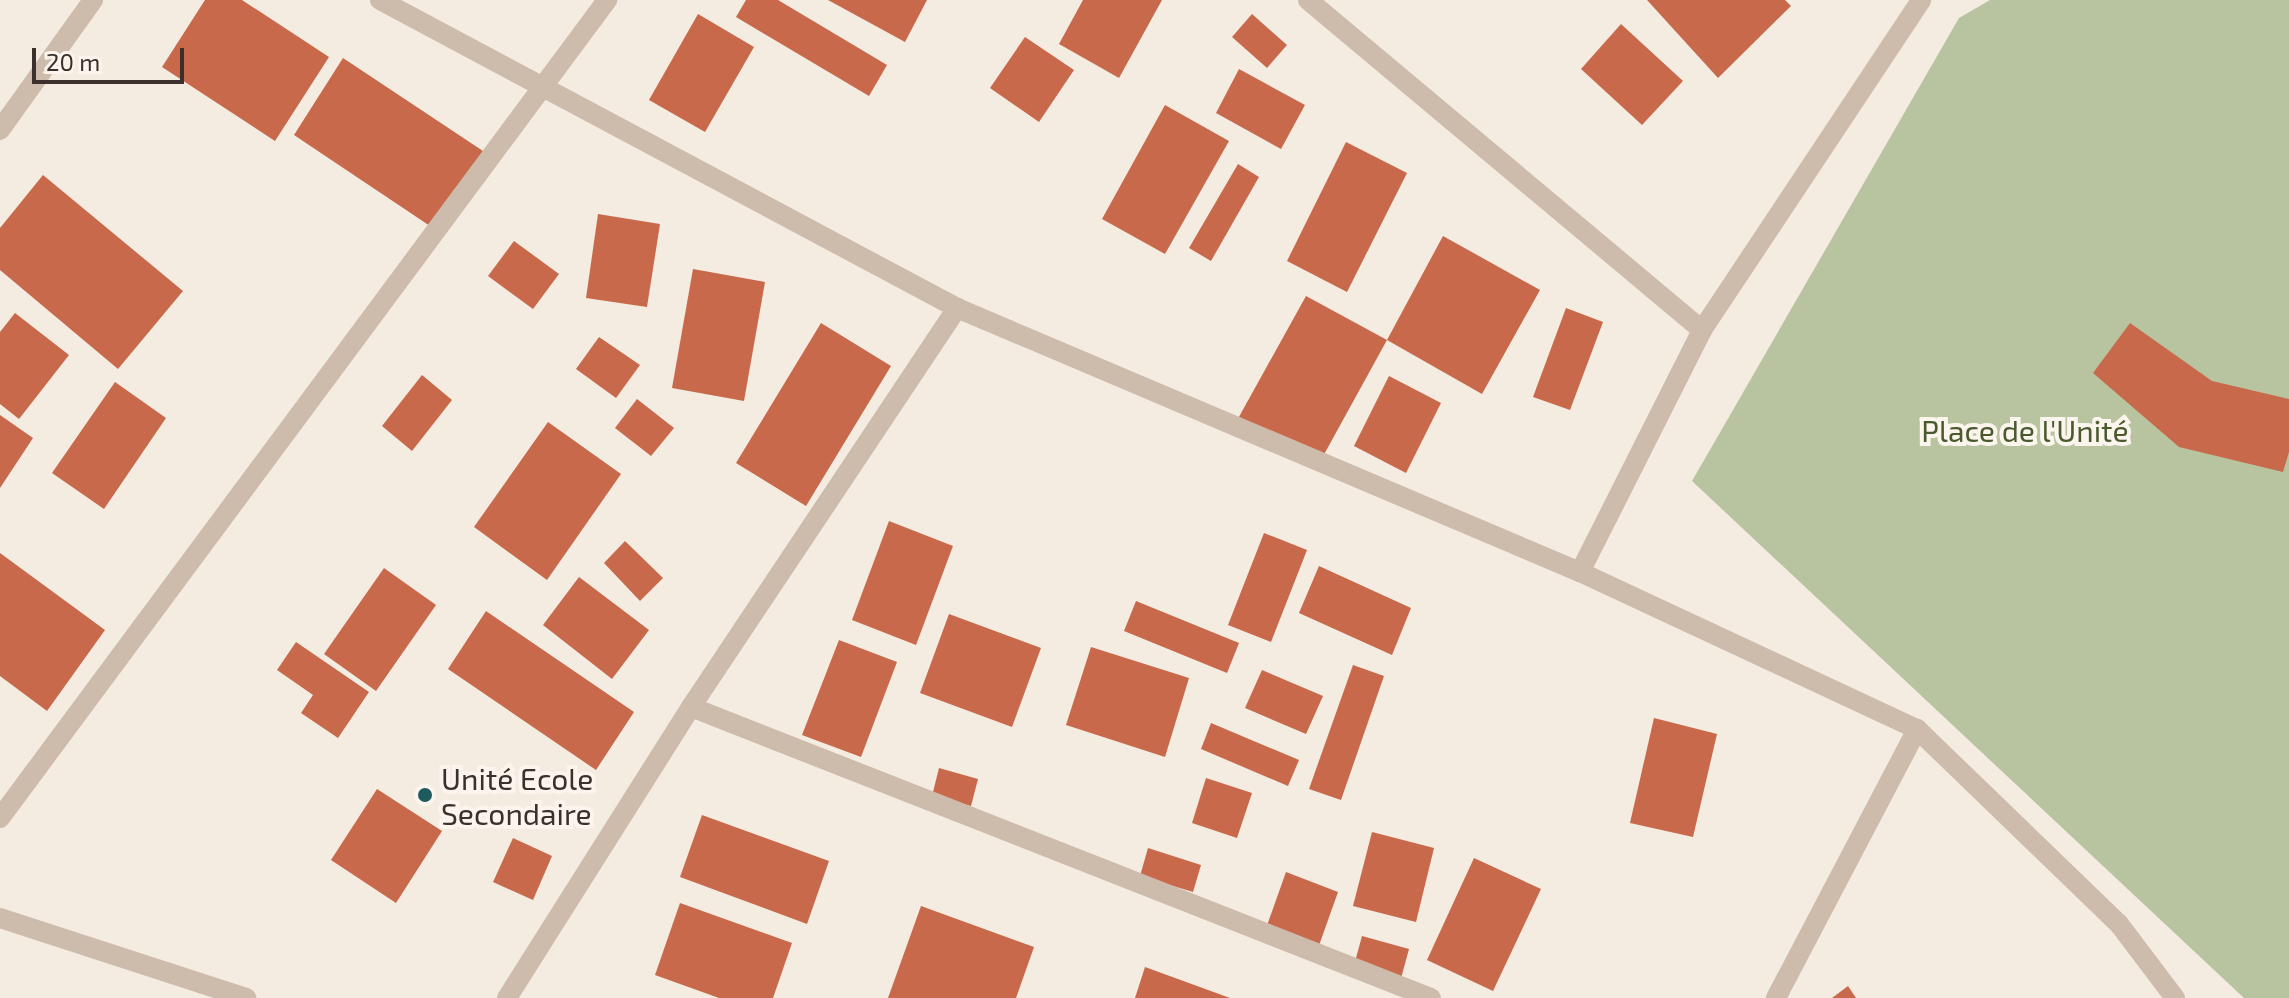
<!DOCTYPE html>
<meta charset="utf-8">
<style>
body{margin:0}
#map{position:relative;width:2289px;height:998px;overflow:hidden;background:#f4ebe1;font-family:"Exo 2",sans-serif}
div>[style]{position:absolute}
.green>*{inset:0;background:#b8c4a0}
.building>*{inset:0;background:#c8694b}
.street>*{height:20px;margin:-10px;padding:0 10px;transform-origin:10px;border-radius:10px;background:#cdbbac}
.dots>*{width:22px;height:22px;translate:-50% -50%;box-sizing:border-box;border:4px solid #fbf5ee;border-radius:50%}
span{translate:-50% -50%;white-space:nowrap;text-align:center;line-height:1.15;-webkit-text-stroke:8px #fbf5ee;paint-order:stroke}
.park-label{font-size:30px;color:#4a5a2e}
.poi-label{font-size:30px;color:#3b302b}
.left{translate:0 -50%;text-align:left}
.scale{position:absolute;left:32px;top:48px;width:152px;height:36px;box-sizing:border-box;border:4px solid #3b302b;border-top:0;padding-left:10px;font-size:24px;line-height:28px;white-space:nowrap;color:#3b302b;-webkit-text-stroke:6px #fbf5ee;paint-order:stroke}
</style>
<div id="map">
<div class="green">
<div style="clip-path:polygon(1990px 0,2289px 0,2289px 998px,2244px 998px,1692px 481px,1959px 18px)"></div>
</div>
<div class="building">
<div style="clip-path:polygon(205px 0,242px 0,329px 57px,275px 141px,162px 67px)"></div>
<div style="clip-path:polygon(746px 0,778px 0,887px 65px,869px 96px,736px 17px)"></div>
<div style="clip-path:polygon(828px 0,927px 0,905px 42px)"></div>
<div style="clip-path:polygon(1083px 0,1162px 0,1119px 78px,1059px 44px)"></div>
<div style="clip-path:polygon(1647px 0,1785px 0,1791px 6px,1718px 78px)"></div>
<div style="clip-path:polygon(698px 14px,754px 47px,705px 132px,649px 100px)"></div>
<div style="clip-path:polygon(1252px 14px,1287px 45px,1267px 68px,1232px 37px)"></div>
<div style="clip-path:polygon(1621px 24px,1683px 81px,1642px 125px,1581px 69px)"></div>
<div style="clip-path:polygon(1025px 37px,1074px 70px,1039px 122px,990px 88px)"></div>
<div style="clip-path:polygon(343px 58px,483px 151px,433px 228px,294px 135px)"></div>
<div style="clip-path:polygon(1239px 69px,1305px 105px,1281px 149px,1216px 113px)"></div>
<div style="clip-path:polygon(1165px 105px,1229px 141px,1165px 254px,1102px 219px)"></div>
<div style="clip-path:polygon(1346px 142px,1407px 173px,1347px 292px,1287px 261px)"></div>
<div style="clip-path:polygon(1238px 164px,1259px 177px,1211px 261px,1189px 248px)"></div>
<div style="clip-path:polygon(43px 175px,183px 291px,118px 369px,0 270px,0 228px)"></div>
<div style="clip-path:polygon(598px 214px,660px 224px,647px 307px,586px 298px)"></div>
<div style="clip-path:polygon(1443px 236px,1540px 290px,1482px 394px,1387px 340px)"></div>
<div style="clip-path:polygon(514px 241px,559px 274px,533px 309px,488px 276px)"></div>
<div style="clip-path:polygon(693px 269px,765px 282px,744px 401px,672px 388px)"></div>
<div style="clip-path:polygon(1306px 296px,1387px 340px,1316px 469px,1235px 424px)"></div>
<div style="clip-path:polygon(1566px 308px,1603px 322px,1570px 410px,1533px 397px)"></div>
<div style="clip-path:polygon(15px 313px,69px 355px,19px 419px,0 404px,0 332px)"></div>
<div style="clip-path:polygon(821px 323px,891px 366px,806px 506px,736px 463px)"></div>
<div style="clip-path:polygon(2130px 323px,2212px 381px,2289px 399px,2289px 452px,2283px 472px,2179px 447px,2093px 373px)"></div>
<div style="clip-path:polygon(599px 337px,640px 365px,616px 398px,576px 369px)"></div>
<div style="clip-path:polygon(422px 375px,452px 400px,412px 451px,382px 426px)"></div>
<div style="clip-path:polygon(1389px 376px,1441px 403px,1406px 473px,1354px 446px)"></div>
<div style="clip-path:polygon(115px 382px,166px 418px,104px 509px,52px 473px)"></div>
<div style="clip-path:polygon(637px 399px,674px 428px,651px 456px,615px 428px)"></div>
<div style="clip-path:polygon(0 415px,33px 438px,0 488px)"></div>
<div style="clip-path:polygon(548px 422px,621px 474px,547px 580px,474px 527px)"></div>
<div style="clip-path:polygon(889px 521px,953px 546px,916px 645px,852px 620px)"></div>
<div style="clip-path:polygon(1264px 533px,1307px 550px,1271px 642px,1228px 625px)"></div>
<div style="clip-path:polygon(625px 541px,663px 578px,640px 601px,604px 563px)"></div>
<div style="clip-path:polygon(0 553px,105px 630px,47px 711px,0 676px)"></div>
<div style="clip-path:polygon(1319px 566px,1411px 608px,1392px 655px,1299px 613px)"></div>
<div style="clip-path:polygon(384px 568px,436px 605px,376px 691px,324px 654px)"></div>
<div style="clip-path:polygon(579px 577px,649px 630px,612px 679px,543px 625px)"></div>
<div style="clip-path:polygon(1136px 601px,1239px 643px,1227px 673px,1124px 631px)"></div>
<div style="clip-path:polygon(486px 611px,634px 712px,596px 770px,448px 669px)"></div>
<div style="clip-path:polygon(949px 614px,1041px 648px,1012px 727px,920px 693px)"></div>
<div style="clip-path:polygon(839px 640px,897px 662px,861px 757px,802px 735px)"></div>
<div style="clip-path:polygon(296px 642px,369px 692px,338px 738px,301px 713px,313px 695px,277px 670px)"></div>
<div style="clip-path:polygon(1091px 647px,1189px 678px,1165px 757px,1066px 725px)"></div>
<div style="clip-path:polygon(1353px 665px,1384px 676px,1341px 800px,1309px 789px)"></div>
<div style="clip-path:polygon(1262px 670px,1323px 696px,1306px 734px,1245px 708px)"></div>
<div style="clip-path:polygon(1654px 718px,1717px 734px,1693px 837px,1630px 823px)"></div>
<div style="clip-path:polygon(1211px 723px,1299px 760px,1288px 786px,1201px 749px)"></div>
<div style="clip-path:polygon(939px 768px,978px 779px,971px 806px,932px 796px)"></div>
<div style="clip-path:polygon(1206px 778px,1252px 793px,1237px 838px,1192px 823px)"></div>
<div style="clip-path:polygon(377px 789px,442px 831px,396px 903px,331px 860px)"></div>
<div style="clip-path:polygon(702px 815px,829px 861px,807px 924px,680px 877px)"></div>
<div style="clip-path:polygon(1372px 832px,1434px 848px,1416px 922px,1353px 906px)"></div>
<div style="clip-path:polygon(513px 838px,552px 856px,533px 900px,493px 882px)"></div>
<div style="clip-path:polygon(1148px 848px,1201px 865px,1193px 892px,1140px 876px)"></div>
<div style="clip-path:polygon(1474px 858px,1541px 889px,1493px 991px,1427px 960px)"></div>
<div style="clip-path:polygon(1286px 872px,1338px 892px,1317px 951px,1265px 931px)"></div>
<div style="clip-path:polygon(680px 903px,792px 943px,773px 998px,719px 998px,655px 975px)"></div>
<div style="clip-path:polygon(921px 906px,1034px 947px,1016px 998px,888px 998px)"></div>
<div style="clip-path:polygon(1362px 936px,1409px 949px,1400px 982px,1353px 969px)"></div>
<div style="clip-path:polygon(1145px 967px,1230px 998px,1135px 998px)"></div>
<div style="clip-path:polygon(1848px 986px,1856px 998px,1832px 998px)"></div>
</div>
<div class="street">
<div style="left:380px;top:0;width:654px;rotate:28.09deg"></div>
<div style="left:957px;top:308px;width:677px;rotate:22.97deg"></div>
<div style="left:1580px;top:572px;width:372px;rotate:25deg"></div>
<div style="left:1917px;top:729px;width:281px;rotate:44deg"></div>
<div style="left:2119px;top:924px;width:93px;rotate:52.9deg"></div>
<div style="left:1308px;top:0;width:514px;rotate:39.95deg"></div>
<div style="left:0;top:130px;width:160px;rotate:-54.4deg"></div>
<div style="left:1580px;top:572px;width:271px;rotate:-63.2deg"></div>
<div style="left:1702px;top:330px;width:396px;rotate:-56.4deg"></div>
<div style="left:691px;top:707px;width:795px;rotate:21.47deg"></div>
<div style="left:0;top:818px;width:1019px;rotate:-53.42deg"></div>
<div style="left:0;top:918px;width:259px;rotate:18deg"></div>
<div style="left:507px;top:998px;width:344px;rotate:-57.7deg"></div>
<div style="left:691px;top:707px;width:480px;rotate:-56.3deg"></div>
<div style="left:1776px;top:998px;width:304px;rotate:-62.3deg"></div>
</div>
<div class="dots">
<div style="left:425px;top:795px;background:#1f5a5e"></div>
</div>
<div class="park-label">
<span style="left:2025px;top:430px">Place de l'Unité</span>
</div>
<div class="poi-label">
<span class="left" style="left:441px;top:795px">Unité Ecole<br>Secondaire</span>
</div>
<div class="scale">20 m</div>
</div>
